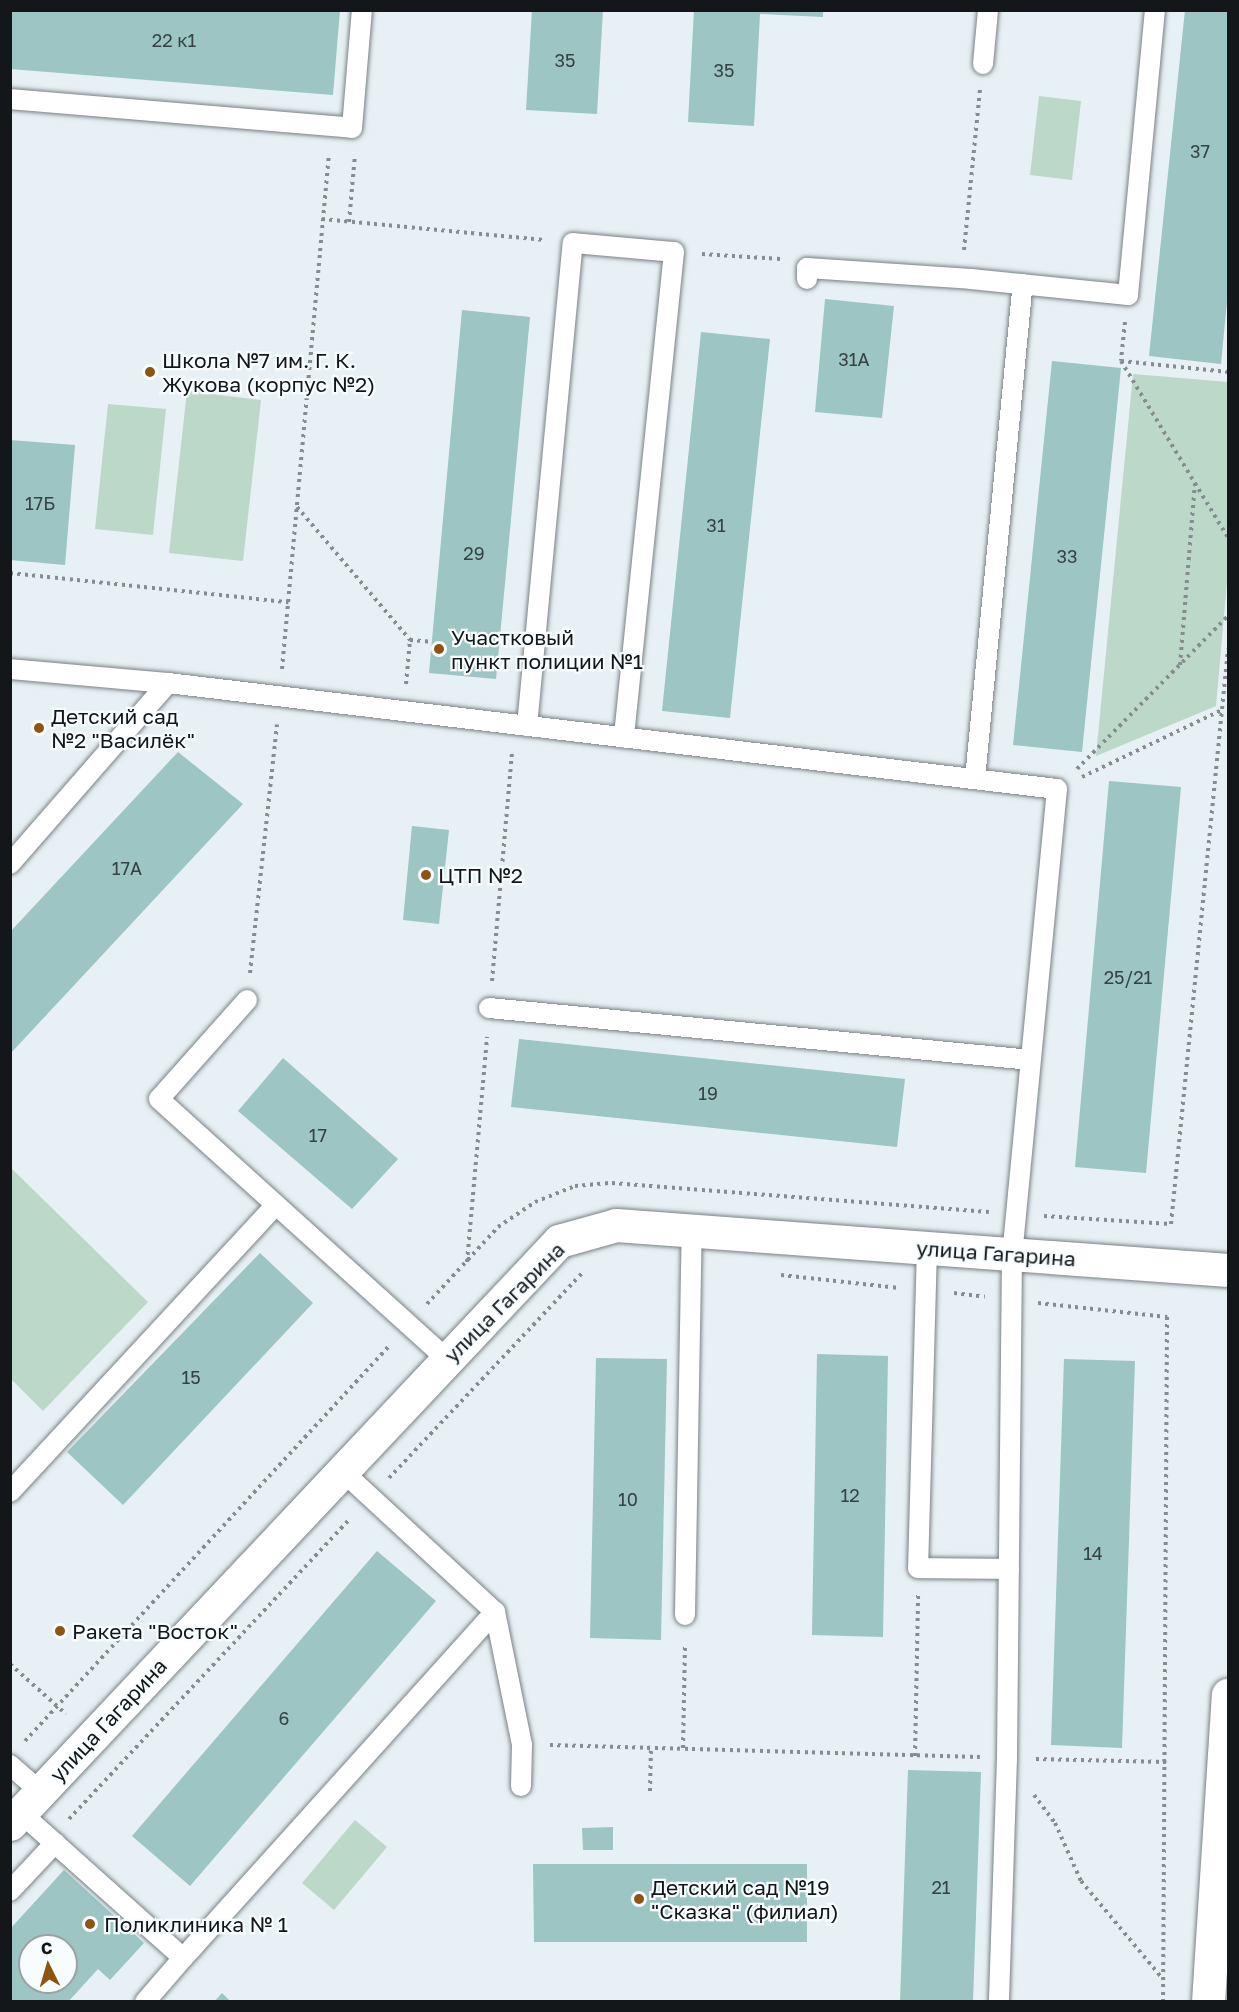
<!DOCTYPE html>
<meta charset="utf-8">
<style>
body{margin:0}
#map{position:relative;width:1239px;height:2012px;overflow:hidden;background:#e7f0f4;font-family:"Golos Text",sans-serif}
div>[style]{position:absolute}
.green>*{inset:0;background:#bcd8c8}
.building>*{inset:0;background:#9cc5c3}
.path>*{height:4px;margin-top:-2px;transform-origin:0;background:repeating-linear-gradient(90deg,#868c8f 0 3px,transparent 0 7.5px)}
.roads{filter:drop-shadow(0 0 2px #798184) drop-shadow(0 0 2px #798184)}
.lane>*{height:20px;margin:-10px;padding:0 10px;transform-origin:10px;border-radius:10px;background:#fff}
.street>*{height:33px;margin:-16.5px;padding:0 16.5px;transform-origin:16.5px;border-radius:16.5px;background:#fff}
.secondary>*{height:33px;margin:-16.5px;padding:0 16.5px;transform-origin:16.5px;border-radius:16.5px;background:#fff}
.dots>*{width:16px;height:16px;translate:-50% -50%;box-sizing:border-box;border:3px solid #f7fdff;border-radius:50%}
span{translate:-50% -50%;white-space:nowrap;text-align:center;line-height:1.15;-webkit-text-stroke:4.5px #f7fdff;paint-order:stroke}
.number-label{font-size:18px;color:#364244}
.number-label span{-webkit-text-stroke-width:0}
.poi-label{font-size:21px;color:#141719}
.left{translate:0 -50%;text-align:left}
.street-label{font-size:21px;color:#141719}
.frame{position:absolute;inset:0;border:12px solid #141719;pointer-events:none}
.north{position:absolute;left:18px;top:1934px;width:60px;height:60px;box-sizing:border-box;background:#f7fdff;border:2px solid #9ca1a3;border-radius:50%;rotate:355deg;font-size:16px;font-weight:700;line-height:24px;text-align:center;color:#141719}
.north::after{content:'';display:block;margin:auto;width:21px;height:27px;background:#8e5410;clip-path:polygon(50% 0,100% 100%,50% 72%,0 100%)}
</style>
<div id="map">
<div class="green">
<div style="clip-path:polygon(1039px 96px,1081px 101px,1072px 180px,1030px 175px)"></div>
<div style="clip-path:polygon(1133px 374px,1228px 382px,1228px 571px,1216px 706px,1096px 756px)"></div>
<div style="clip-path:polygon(187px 391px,261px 400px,243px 561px,169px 553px)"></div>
<div style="clip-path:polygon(108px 404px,166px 409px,153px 535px,95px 529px)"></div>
<div style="clip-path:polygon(11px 1168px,148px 1302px,43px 1411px,11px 1379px)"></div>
<div style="clip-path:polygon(355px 1820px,387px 1847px,334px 1910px,302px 1883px)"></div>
</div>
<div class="building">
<div style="clip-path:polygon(10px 10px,340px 10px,333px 95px,10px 69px)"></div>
<div style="clip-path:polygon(532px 10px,603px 10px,597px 114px,526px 110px)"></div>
<div style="clip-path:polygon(694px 10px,823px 10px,823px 17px,760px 14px,754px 126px,688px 122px)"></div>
<div style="clip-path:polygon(1185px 10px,1228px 10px,1228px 291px,1221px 364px,1149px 356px)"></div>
<div style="clip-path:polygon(825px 299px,894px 306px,882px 418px,815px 412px)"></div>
<div style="clip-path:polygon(462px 310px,530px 317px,496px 679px,429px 673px)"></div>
<div style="clip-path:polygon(701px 332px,770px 339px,730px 718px,662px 711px)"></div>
<div style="clip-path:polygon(1052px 361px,1121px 368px,1082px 752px,1013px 745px)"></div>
<div style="clip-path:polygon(10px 440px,75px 445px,65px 565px,10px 560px)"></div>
<div style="clip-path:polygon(178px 752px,243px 804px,10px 1054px,10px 932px)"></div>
<div style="clip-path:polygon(1109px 781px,1181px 787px,1146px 1173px,1075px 1167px)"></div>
<div style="clip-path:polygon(412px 826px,449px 830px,439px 924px,403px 920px)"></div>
<div style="clip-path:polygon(519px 1039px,905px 1079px,897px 1147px,511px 1107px)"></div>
<div style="clip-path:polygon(283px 1058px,398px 1159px,352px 1209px,238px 1111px)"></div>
<div style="clip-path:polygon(260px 1253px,313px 1303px,123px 1505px,67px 1452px)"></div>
<div style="clip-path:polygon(817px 1354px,888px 1356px,883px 1637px,812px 1635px)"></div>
<div style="clip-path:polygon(596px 1358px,667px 1359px,661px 1640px,590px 1638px)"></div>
<div style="clip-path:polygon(1064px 1359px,1135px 1361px,1122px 1748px,1051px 1745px)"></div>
<div style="clip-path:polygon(377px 1551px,436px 1601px,190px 1886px,132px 1836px)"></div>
<div style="clip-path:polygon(908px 1770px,981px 1772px,973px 2002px,900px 2002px)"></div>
<div style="clip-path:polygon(613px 1827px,613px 1850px,583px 1850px,582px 1828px)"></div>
<div style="clip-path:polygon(533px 1864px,807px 1864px,807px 1942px,534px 1942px)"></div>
<div style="clip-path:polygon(evenodd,64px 1870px,144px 1943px,110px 1980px,98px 1969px,68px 2002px,10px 2002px,10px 1929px,64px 1870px,30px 1946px,66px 1946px,66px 1982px,30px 1982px,30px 1946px)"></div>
<div style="clip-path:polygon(222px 1993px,231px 2002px,214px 2002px)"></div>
</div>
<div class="path">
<div style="left:322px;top:219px;width:224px;rotate:5.4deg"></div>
<div style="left:349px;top:222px;width:67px;rotate:-84.9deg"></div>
<div style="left:964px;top:250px;width:161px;rotate:-84.3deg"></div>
<div style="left:702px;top:254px;width:79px;rotate:3.6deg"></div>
<div style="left:1125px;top:322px;width:39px;rotate:96deg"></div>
<div style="left:1121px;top:361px;width:108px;rotate:5.9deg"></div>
<div style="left:1121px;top:361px;width:207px;rotate:58.8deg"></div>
<div style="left:297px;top:507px;width:175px;rotate:49.6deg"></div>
<div style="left:10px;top:573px;width:280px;rotate:6deg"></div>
<div style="left:1180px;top:665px;width:182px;rotate:-85.3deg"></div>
<div style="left:282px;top:669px;width:517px;rotate:-84.79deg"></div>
<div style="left:406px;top:684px;width:44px;rotate:-84.8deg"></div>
<div style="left:410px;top:640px;width:21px;rotate:5deg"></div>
<div style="left:1077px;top:769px;width:215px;rotate:-45.4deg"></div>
<div style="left:1082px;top:777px;width:155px;rotate:-25.6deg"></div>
<div style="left:250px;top:973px;width:250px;rotate:-83.8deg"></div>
<div style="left:492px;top:981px;width:229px;rotate:-85deg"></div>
<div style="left:1044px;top:1216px;width:127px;rotate:3.6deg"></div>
<div style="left:1171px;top:1224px;width:578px;rotate:-84.34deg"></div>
<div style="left:467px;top:1262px;width:226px;rotate:-84.9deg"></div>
<div style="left:781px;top:1275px;width:119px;rotate:6.3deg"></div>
<div style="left:954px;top:1293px;width:31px;rotate:7deg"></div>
<div style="left:1038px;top:1303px;width:130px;rotate:6.2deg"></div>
<div style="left:1167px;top:1317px;width:685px;rotate:90.33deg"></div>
<div style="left:427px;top:1304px;width:105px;rotate:-47.3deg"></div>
<div style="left:498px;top:1227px;width:45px;rotate:-34deg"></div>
<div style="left:535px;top:1202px;width:43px;rotate:-21.8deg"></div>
<div style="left:575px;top:1186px;width:37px;rotate:-5deg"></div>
<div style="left:612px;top:1183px;width:378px;rotate:4.4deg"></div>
<div style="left:389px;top:1478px;width:284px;rotate:-46.7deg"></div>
<div style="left:10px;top:1664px;width:75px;rotate:41.8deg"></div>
<div style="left:25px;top:1741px;width:539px;rotate:-47.33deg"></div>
<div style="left:550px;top:1745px;width:430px;rotate:1.6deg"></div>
<div style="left:683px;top:1748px;width:105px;rotate:-88.9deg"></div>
<div style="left:915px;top:1756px;width:161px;rotate:-88.9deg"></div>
<div style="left:1036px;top:1759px;width:130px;rotate:1.3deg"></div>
<div style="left:650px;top:1791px;width:43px;rotate:-88.7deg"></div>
<div style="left:1034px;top:1795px;width:35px;rotate:53deg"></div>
<div style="left:1055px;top:1823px;width:64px;rotate:65.9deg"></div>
<div style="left:1081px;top:1881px;width:128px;rotate:50.1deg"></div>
<div style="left:69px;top:1819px;width:412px;rotate:-46.9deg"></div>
</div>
<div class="roads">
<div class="lane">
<div style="left:983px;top:64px;width:54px;rotate:-84.7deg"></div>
<div style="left:10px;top:99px;width:343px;rotate:4.8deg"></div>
<div style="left:352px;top:128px;width:118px;rotate:-85.2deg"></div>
<div style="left:807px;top:279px;width:11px;rotate:-90deg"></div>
<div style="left:807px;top:268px;width:164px;rotate:3.8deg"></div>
<div style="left:971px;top:279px;width:158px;rotate:5.8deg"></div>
<div style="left:1128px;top:295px;width:286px;rotate:-84.6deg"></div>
<div style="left:10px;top:669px;width:159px;rotate:5.1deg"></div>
<div style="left:168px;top:683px;width:895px;rotate:6.8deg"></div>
<div style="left:1057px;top:789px;width:467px;rotate:95.5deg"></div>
<div style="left:1012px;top:1254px;width:504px;rotate:90.57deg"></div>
<div style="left:1007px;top:1758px;width:244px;rotate:91.9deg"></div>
<div style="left:527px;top:726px;width:485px;rotate:-84.6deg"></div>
<div style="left:573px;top:243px;width:101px;rotate:5.1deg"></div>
<div style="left:674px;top:252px;width:488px;rotate:95.9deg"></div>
<div style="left:975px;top:779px;width:497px;rotate:-84.5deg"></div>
<div style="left:10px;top:864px;width:240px;rotate:-48.9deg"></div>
<div style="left:247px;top:1000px;width:132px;rotate:131.6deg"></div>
<div style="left:159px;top:1099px;width:388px;rotate:42.1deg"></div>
<div style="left:489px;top:1008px;width:544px;rotate:5.48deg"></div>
<div style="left:927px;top:1248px;width:320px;rotate:91.6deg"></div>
<div style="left:918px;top:1568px;width:91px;rotate:0.6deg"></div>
<div style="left:10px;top:1492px;width:391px;rotate:-47.2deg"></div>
<div style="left:495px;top:1612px;width:136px;rotate:78.5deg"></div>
<div style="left:522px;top:1745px;width:41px;rotate:91.4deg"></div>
<div style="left:685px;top:1615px;width:385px;rotate:-89deg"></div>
<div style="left:10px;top:1765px;width:41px;rotate:41.1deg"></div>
<div style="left:21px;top:1813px;width:217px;rotate:41.8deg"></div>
<div style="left:183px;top:1958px;width:16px;rotate:-47deg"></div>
<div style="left:194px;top:1946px;width:450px;rotate:-48deg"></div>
<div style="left:495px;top:1612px;width:208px;rotate:-137.3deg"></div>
<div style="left:10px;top:1891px;width:66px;rotate:-46.8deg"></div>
<div style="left:145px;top:2002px;width:58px;rotate:-49.2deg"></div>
</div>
<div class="street">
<div style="left:1208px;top:2002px;width:308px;rotate:-86.3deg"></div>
</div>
<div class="secondary">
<div style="left:10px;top:1824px;width:801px;rotate:-46.72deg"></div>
<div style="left:559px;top:1241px;width:59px;rotate:-15.7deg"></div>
<div style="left:616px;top:1225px;width:614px;rotate:4.21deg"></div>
</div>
</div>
<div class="dots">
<div style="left:150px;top:372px;background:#8e5410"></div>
<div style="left:439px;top:649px;background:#8e5410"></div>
<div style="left:39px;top:728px;background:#8e5410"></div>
<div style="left:426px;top:875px;background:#8e5410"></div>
<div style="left:60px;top:1631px;background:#8e5410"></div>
<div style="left:639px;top:1899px;background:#8e5410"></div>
<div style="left:90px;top:1924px;background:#8e5410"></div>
</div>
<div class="number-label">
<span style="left:174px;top:40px">22 к1</span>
<span style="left:565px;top:60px">35</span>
<span style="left:724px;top:70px">35</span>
<span style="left:1200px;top:151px">37</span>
<span style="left:854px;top:359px">31А</span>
<span style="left:40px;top:503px">17Б</span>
<span style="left:716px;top:525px">31</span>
<span style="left:474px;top:553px">29</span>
<span style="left:1067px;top:556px">33</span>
<span style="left:127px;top:868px">17А</span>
<span style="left:1128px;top:977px">25/21</span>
<span style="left:708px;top:1093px">19</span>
<span style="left:318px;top:1135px">17</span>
<span style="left:191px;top:1377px">15</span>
<span style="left:850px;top:1495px">12</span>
<span style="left:628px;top:1499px">10</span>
<span style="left:1093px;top:1553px">14</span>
<span style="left:284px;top:1718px">6</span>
<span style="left:941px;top:1887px">21</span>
</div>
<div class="poi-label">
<span class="left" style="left:162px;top:372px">Школа №7 им. Г. К.<br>Жукова (корпус №2)</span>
<span class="left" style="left:451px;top:649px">Участковый<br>пункт полиции №1</span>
<span class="left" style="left:51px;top:728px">Детский сад<br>№2 "Василёк"</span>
<span class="left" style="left:438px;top:875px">ЦТП №2</span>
<span class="left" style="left:72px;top:1631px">Ракета "Восток"</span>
<span class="left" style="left:651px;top:1899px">Детский сад №19<br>"Сказка" (филиал)</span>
<span class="left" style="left:104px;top:1924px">Поликлиника № 1</span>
</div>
<div class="street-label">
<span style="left:996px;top:1253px;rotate:4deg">улица Гагарина</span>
<span style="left:504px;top:1302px;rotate:-45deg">улица Гагарина</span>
<span style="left:108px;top:1720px;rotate:-47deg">улица Гагарина</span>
</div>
<div class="frame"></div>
<div class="north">С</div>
</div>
